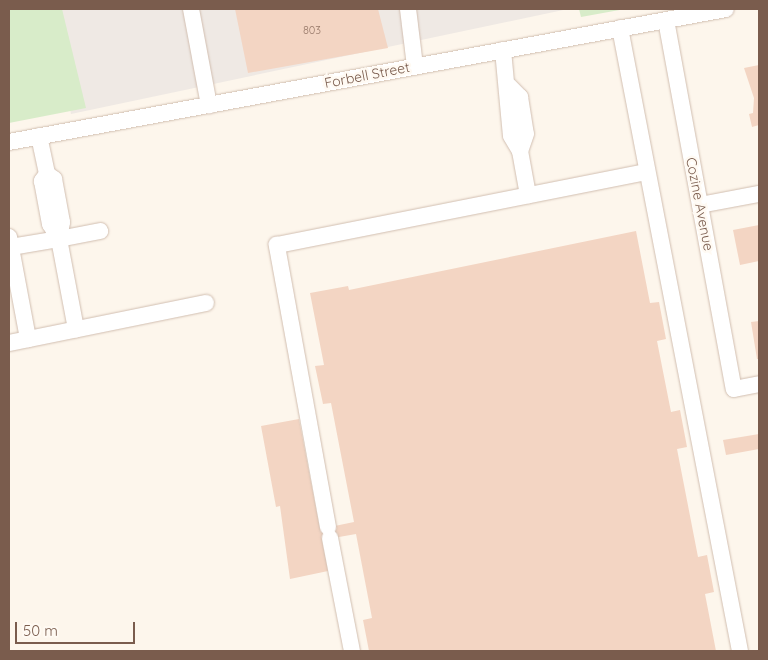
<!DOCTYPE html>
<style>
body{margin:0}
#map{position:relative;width:768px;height:660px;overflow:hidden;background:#fdf6ec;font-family:Quicksand,sans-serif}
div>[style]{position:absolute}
.industrial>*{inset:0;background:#efe9e4}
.green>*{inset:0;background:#d8ecc9}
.building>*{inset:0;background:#f3d5c3}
.roads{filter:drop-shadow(0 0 1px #d1beb0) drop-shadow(0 0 1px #d1beb0)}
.minor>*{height:16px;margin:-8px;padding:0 8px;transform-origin:8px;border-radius:8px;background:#fff}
span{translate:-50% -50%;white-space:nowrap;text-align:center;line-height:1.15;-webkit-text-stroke:5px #fffaf3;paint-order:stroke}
.number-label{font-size:11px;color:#987a6a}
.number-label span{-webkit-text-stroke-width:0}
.street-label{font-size:14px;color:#7a5c4d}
.frame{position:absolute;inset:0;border:10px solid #7a5c4d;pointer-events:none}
.scale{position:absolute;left:15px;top:622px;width:120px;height:22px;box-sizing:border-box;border:2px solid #7a5c4d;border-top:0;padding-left:6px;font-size:15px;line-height:18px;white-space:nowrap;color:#7a5c4d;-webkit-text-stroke:4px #fffaf3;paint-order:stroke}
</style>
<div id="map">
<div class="industrial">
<div style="clip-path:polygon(51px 9px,568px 9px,71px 114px)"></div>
</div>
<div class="green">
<div style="clip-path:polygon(9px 9px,62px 9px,86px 108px,9px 123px)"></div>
<div style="clip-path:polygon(579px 9px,625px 9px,581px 17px)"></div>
</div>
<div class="building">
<div style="clip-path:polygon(235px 9px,378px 9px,388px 48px,248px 73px)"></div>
<div style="clip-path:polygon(759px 65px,759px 125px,752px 127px,749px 114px,753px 113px,754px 98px,744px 68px)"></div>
<div style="clip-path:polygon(759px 225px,759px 261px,740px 265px,733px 230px)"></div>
<div style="clip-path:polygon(636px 231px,650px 303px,659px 302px,666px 339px,657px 341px,671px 412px,680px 410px,687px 447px,677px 449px,698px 557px,707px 555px,714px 592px,705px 594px,716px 651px,369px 651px,363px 620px,372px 618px,356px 534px,322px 540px,328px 571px,290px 579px,280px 506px,276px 507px,261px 426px,299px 419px,320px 529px,354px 522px,331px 403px,323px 404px,315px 366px,324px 365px,310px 293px,348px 286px,349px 290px)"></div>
<div style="clip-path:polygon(759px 321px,759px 359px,757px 359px,751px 322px)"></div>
<div style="clip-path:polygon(759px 434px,759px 449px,726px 455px,723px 440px)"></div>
</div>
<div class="roads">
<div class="minor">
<div style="left:191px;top:9px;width:98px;rotate:79.4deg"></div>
<div style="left:408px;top:9px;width:57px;rotate:83deg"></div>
<div style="left:666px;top:20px;width:375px;rotate:79.6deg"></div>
<div style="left:734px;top:389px;width:25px;rotate:-11deg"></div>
<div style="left:620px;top:28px;width:634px;rotate:79.1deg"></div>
<div style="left:503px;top:50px;width:86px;rotate:84.7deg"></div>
<div style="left:511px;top:136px;width:17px;rotate:59deg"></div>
<div style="left:520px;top:151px;width:45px;rotate:79.7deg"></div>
<div style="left:509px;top:86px;width:16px;rotate:45deg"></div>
<div style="left:520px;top:97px;width:37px;rotate:81deg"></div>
<div style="left:526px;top:134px;width:18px;rotate:109deg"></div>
<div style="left:39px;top:136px;width:39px;rotate:78deg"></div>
<div style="left:47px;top:174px;width:9px;rotate:126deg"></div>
<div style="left:42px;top:181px;width:44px;rotate:79.5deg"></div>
<div style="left:50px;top:224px;width:17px;rotate:59deg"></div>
<div style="left:9px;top:142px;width:729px;rotate:-10.51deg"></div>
<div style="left:47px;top:174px;width:9px;rotate:36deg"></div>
<div style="left:54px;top:179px;width:44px;rotate:79.5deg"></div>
<div style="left:62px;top:222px;width:17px;rotate:100deg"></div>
<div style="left:700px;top:205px;width:60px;rotate:-10.6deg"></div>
<div style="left:9px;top:237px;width:104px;rotate:79.4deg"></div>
<div style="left:59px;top:239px;width:42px;rotate:-11deg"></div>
<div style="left:11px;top:247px;width:49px;rotate:-9.5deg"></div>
<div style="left:59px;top:239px;width:92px;rotate:79.3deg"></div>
<div style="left:9px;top:343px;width:201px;rotate:-11.5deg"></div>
<div style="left:328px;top:527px;width:287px;rotate:-100.3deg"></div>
<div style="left:277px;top:245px;width:374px;rotate:-11.2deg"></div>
<div style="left:330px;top:538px;width:115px;rotate:79deg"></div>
</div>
</div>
<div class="number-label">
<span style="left:312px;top:30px">803</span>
</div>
<div class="street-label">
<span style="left:367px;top:75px;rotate:-11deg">Forbell Street</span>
<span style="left:700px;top:204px;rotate:79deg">Cozine Avenue</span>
</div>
<div class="frame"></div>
<div class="scale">50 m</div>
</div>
